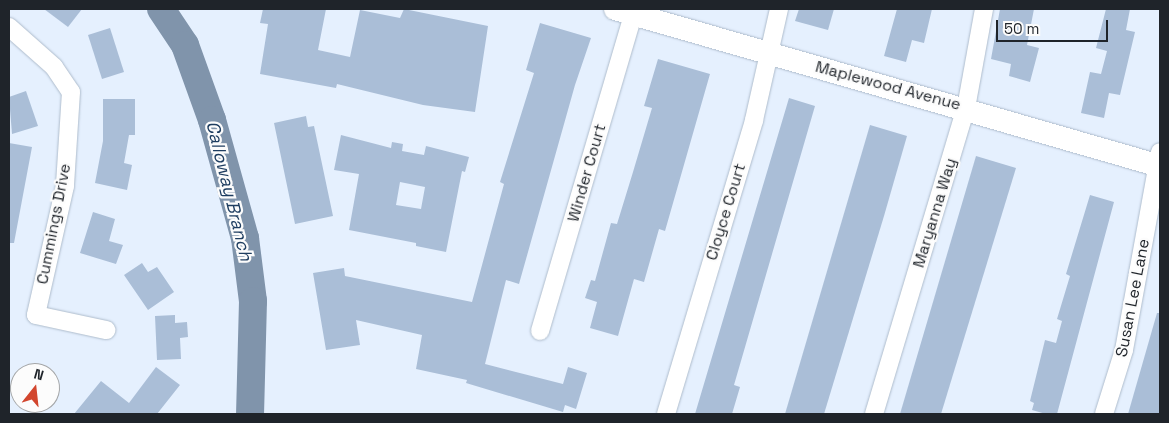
<!DOCTYPE html>
<style>
body{margin:0}
#map{position:relative;width:1169px;height:423px;overflow:hidden;background:#e5f0fe;font-family:"Space Grotesk",sans-serif}
div>[style]{position:absolute}
.river>*{height:28px;margin:-14px;padding:0 14px;transform-origin:14px;border-radius:14px;background:#8094ab}
.building>*{inset:0;background:#aabed7}
.roads{filter:drop-shadow(0 0 1px #aebccc) drop-shadow(0 0 1px #aebccc)}
.minor>*{height:18px;margin:-9px;padding:0 9px;transform-origin:9px;border-radius:9px;background:#fff}
.tertiary>*{height:22px;margin:-11px;padding:0 11px;transform-origin:11px;border-radius:11px;background:#fff}
span{translate:-50% -50%;white-space:nowrap;text-align:center;line-height:1.15;-webkit-text-stroke:4.5px #fcfcfc;paint-order:stroke}
.street-label{font-size:16px;color:#1f242a}
.water-label{font-size:18px;color:#1e3d60;font-style:italic}
.frame{position:absolute;inset:0;border:10px solid #1f242a;pointer-events:none}
.north{position:absolute;left:10px;top:363px;width:50px;height:50px;box-sizing:border-box;background:#fcfcfc;border:1px solid #a4a6a8;border-radius:50%;rotate:16deg;font-size:14px;font-weight:700;line-height:20px;text-align:center;color:#1f242a}
.north::after{content:'';display:block;margin:auto;width:18px;height:22px;background:#d2462e;clip-path:polygon(50% 0,100% 100%,50% 72%,0 100%)}
.scale{position:absolute;left:996px;top:20px;width:112px;height:22px;box-sizing:border-box;border:2px solid #1f242a;border-top:0;padding-left:6px;font-size:15px;line-height:18px;white-space:nowrap;color:#1f242a;-webkit-text-stroke:4px #fcfcfc;paint-order:stroke}
</style>
<div id="map">
<div class="river">
<div style="left:161px;top:9px;width:43px;rotate:56.3deg"></div>
<div style="left:185px;top:45px;width:80px;rotate:70.2deg"></div>
<div style="left:212px;top:120px;width:123px;rotate:74.4deg"></div>
<div style="left:245px;top:238px;width:64px;rotate:82.8deg"></div>
<div style="left:253px;top:301px;width:113px;rotate:91.5deg"></div>
</div>
<div class="building">
<div style="clip-path:polygon(44px 9px,82px 9px,68px 27px)"></div>
<div style="clip-path:polygon(263px 9px,326px 9px,318px 50px,350px 57px,360px 10px,400px 18px,404px 9px,488px 26px,475px 112px,423px 105px,337px 84px,336px 88px,260px 74px,268px 24px,260px 23px)"></div>
<div style="clip-path:polygon(799px 9px,834px 9px,828px 30px,795px 21px)"></div>
<div style="clip-path:polygon(897px 9px,932px 9px,924px 43px,912px 40px,906px 62px,884px 56px)"></div>
<div style="clip-path:polygon(1000px 9px,1034px 9px,1027px 45px,1039px 48px,1030px 82px,1009px 76px,1011px 64px,991px 59px)"></div>
<div style="clip-path:polygon(1106px 9px,1130px 9px,1126px 30px,1135px 32px,1120px 95px,1109px 93px,1104px 118px,1081px 113px,1090px 72px,1101px 74px,1107px 51px,1096px 48px)"></div>
<div style="clip-path:polygon(540px 23px,591px 38px,575px 85px,519px 284px,506px 280px,485px 364px,563px 384px,568px 367px,587px 373px,576px 409px,565px 405px,563px 412px,466px 383px,467px 380px,416px 369px,422px 335px,356px 320px,360px 345px,326px 350px,313px 273px,344px 268px,345px 276px,472px 302px,504px 184px,500px 182px,534px 73px,526px 70px)"></div>
<div style="clip-path:polygon(110px 28px,124px 72px,102px 79px,88px 35px)"></div>
<div style="clip-path:polygon(658px 59px,710px 74px,665px 231px,659px 229px,644px 282px,634px 279px,618px 336px,590px 328px,597px 302px,585px 298px,591px 280px,595px 281px,611px 223px,617px 224px,633px 172px,652px 108px,644px 106px)"></div>
<div style="clip-path:polygon(26px 91px,38px 126px,12px 134px,9px 97px)"></div>
<div style="clip-path:polygon(789px 98px,815px 106px,734px 385px,740px 387px,732px 414px,695px 414px)"></div>
<div style="clip-path:polygon(103px 99px,135px 99px,135px 135px,129px 135px,124px 163px,132px 165px,127px 190px,95px 183px,103px 141px)"></div>
<div style="clip-path:polygon(306px 116px,308px 127px,314px 126px,333px 216px,295px 224px,274px 123px)"></div>
<div style="clip-path:polygon(870px 125px,907px 136px,884px 216px,824px 414px,785px 414px)"></div>
<div style="clip-path:polygon(evenodd,341px 135px,391px 148px,392px 142px,403px 144px,402px 151px,424px 155px,426px 146px,469px 157px,465px 172px,462px 171px,446px 252px,416px 246px,416px 243px,349px 230px,359px 174px,334px 170px,341px 135px,400px 182px,425px 187px,421px 209px,396px 205px,400px 182px)"></div>
<div style="clip-path:polygon(9px 143px,32px 147px,14px 243px,9px 243px)"></div>
<div style="clip-path:polygon(976px 156px,1016px 168px,941px 414px,900px 414px)"></div>
<div style="clip-path:polygon(1090px 195px,1114px 202px,1057px 414px,1046px 414px,1032px 410px,1034px 403px,1030px 401px,1045px 340px,1056px 343px,1062px 321px,1057px 319px,1070px 276px,1066px 274px)"></div>
<div style="clip-path:polygon(93px 212px,115px 219px,109px 241px,123px 245px,116px 264px,80px 253px)"></div>
<div style="clip-path:polygon(142px 263px,148px 272px,157px 267px,174px 292px,148px 310px,124px 275px)"></div>
<div style="clip-path:polygon(1157px 313px,1160px 313px,1160px 414px,1128px 414px)"></div>
<div style="clip-path:polygon(175px 315px,175px 323px,187px 322px,188px 337px,180px 338px,181px 359px,157px 360px,155px 316px)"></div>
<div style="clip-path:polygon(156px 367px,180px 385px,157px 414px,74px 414px,101px 381px,129px 403px)"></div>
</div>
<div class="roads">
<div class="minor">
<div style="left:9px;top:27px;width:60px;rotate:41.6deg"></div>
<div style="left:54px;top:67px;width:30px;rotate:56deg"></div>
<div style="left:71px;top:92px;width:94px;rotate:93.7deg"></div>
<div style="left:65px;top:186px;width:132px;rotate:102.7deg"></div>
<div style="left:36px;top:315px;width:72px;rotate:12.1deg"></div>
<div style="left:540px;top:331px;width:329px;rotate:-73.6deg"></div>
<div style="left:666px;top:414px;width:307px;rotate:-73.3deg"></div>
<div style="left:754px;top:120px;width:114px;rotate:-77.3deg"></div>
<div style="left:874px;top:414px;width:320px;rotate:-73.3deg"></div>
<div style="left:966px;top:108px;width:101px;rotate:-79.7deg"></div>
<div style="left:1104px;top:414px;width:67px;rotate:-72.6deg"></div>
<div style="left:1124px;top:350px;width:201px;rotate:-79.7deg"></div>
</div>
<div class="tertiary">
<div style="left:615px;top:9px;width:567px;rotate:16.07deg"></div>
</div>
</div>
<div class="street-label">
<span style="left:888px;top:86px;rotate:15deg">Maplewood Avenue</span>
<span style="left:587px;top:173px;rotate:-74deg">Winder Court</span>
<span style="left:726px;top:212px;rotate:-73deg">Cloyce Court</span>
<span style="left:935px;top:213px;rotate:-73deg">Maryanna Way</span>
<span style="left:54px;top:224px;rotate:-79deg">Cummings Drive</span>
<span style="left:1133px;top:298px;rotate:-79deg">Susan Lee Lane</span>
</div>
<div class="water-label">
<span style="left:229px;top:191px;rotate:76deg">Calloway Branch</span>
</div>
<div class="frame"></div>
<div class="north">N</div>
<div class="scale">50 m</div>
</div>
